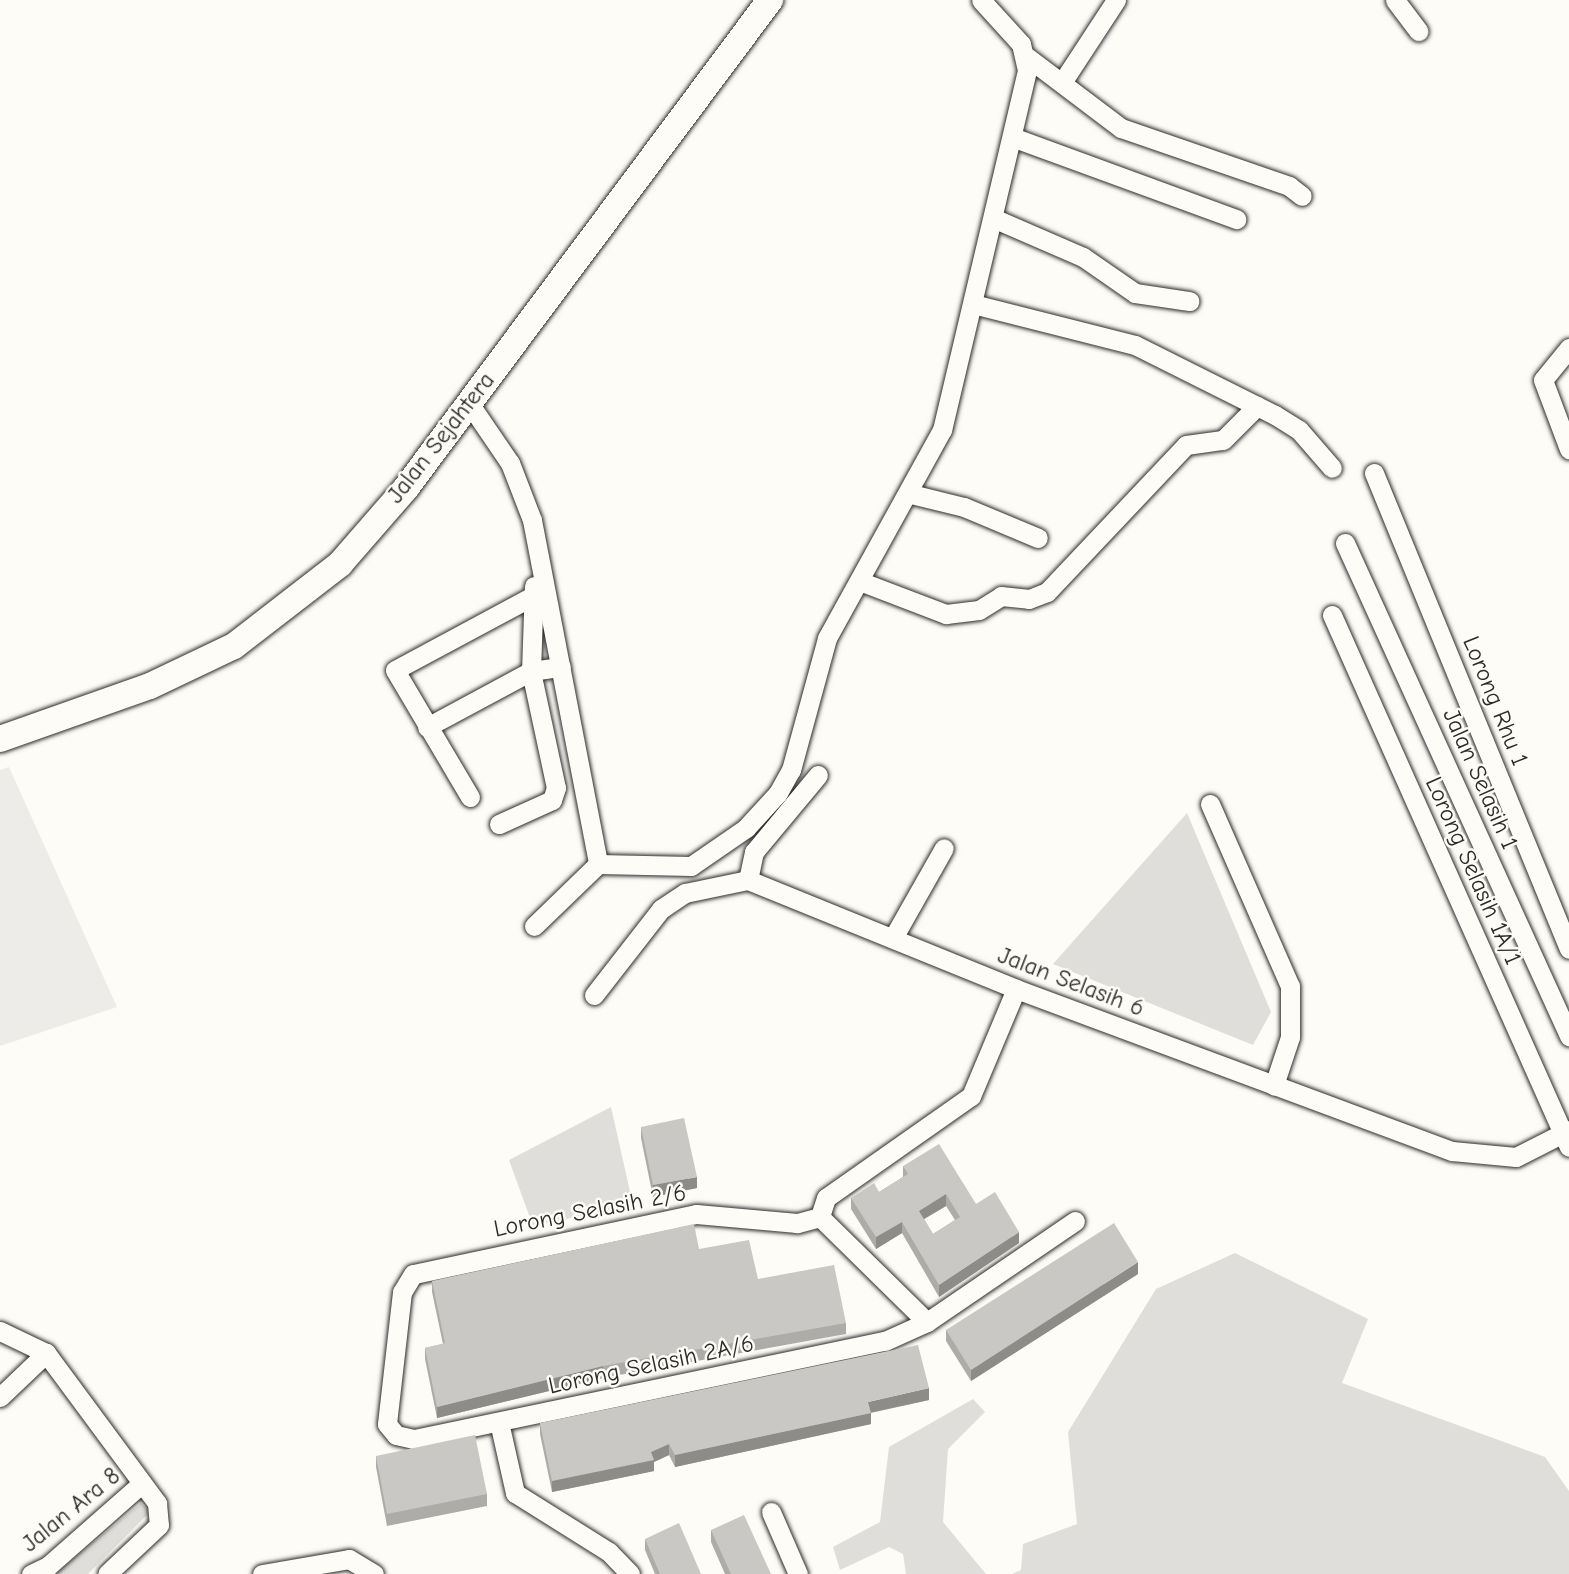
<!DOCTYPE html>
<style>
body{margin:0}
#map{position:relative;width:1569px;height:1574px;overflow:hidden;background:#fdfcf7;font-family:"Comic Neue",sans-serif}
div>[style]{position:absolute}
.built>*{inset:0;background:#edece8}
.green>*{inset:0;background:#dfdeda}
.roads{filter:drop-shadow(0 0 2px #2b2b2b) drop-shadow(0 0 2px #2b2b2b)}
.street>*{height:19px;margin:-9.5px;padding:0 9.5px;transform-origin:9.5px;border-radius:9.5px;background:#fdfcf7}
.secondary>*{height:26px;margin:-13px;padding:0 13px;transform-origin:13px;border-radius:13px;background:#fdfcf7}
.wall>*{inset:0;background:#adaca9}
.shaded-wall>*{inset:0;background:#8d8c89}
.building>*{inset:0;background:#c9c8c4}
span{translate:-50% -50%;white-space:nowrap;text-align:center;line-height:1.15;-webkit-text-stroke:5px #fdfcf7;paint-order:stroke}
.street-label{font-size:24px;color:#2b2b2b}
</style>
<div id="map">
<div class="built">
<div style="clip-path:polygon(9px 767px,117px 1007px,0 1046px,0 770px)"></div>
</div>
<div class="green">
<div style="clip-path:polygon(1187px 813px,1271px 1012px,1253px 1045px,1053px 964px)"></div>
<div style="clip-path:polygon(611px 1107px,633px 1205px,533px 1226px,509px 1160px)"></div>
<div style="clip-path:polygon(1235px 1253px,1368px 1319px,1342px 1383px,1545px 1457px,1569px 1491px,1569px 1574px,1012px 1574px,1021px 1570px,1023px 1544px,1077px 1524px,1068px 1432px,1156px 1289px)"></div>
<div style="clip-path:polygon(973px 1399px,985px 1412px,948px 1449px,943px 1522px,986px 1574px,906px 1574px,903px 1554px,889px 1547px,840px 1570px,833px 1547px,880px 1522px,889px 1447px)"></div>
<div style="clip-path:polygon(141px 1503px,150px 1512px,88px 1574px,55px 1574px)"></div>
</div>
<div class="roads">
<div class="street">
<div style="left:1395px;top:0;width:39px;rotate:53deg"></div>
<div style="left:1027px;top:57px;width:118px;rotate:37.1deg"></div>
<div style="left:1121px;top:128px;width:178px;rotate:19deg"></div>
<div style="left:1289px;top:186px;width:16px;rotate:38deg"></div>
<div style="left:1063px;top:81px;width:97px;rotate:-56.8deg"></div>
<div style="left:1012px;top:137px;width:239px;rotate:20.1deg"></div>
<div style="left:993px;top:218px;width:98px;rotate:23.4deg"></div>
<div style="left:1083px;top:257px;width:63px;rotate:34.7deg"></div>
<div style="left:1135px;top:293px;width:55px;rotate:8.4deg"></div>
<div style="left:973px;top:304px;width:167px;rotate:14.2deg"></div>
<div style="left:1135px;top:345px;width:157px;rotate:26.6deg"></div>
<div style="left:1275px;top:415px;width:28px;rotate:32deg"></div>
<div style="left:1299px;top:430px;width:50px;rotate:49deg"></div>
<div style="left:1569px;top:348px;width:41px;rotate:129.1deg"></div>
<div style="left:1543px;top:380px;width:74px;rotate:69.4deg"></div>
<div style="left:469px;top:403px;width:73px;rotate:55.7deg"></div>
<div style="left:510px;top:463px;width:61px;rotate:68.9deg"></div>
<div style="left:532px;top:520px;width:350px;rotate:79.1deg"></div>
<div style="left:1374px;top:473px;width:514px;rotate:67.72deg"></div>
<div style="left:911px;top:494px;width:55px;rotate:13.8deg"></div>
<div style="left:964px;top:507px;width:80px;rotate:22.7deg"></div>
<div style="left:1345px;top:543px;width:542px;rotate:65.56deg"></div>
<div style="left:862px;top:582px;width:90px;rotate:20.9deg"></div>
<div style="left:946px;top:614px;width:33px;rotate:-7deg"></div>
<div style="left:979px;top:610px;width:26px;rotate:-32deg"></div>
<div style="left:1001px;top:596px;width:28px;rotate:6deg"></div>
<div style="left:1029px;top:599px;width:19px;rotate:-21deg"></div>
<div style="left:1047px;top:592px;width:202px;rotate:-46.6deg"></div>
<div style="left:1186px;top:445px;width:37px;rotate:-8deg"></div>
<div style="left:1223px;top:440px;width:48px;rotate:-45deg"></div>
<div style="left:1332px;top:615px;width:582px;rotate:65.99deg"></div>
<div style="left:427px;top:727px;width:118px;rotate:-28.3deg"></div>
<div style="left:531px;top:671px;width:30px;rotate:-8deg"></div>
<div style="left:470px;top:797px;width:147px;rotate:-120.6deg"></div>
<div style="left:395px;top:670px;width:154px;rotate:-28.2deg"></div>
<div style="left:1210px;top:804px;width:199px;rotate:66.3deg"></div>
<div style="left:1290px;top:986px;width:51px;rotate:90deg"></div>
<div style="left:1290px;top:1037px;width:51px;rotate:108.4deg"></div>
<div style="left:499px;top:824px;width:58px;rotate:-24.4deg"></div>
<div style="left:552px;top:800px;width:13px;rotate:-72deg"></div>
<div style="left:556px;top:788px;width:120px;rotate:-102.1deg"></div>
<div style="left:531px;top:671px;width:85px;rotate:-88deg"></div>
<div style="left:598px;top:864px;width:93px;rotate:1.2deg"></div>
<div style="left:691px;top:866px;width:67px;rotate:-34.6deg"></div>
<div style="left:746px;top:828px;width:47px;rotate:-47.6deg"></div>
<div style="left:778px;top:793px;width:26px;rotate:-61deg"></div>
<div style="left:791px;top:770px;width:137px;rotate:-74.7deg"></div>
<div style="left:827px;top:638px;width:238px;rotate:-61.1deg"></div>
<div style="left:942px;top:430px;width:370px;rotate:-76.7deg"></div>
<div style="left:1027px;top:70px;width:27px;rotate:-103deg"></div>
<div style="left:1021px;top:44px;width:59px;rotate:-132.3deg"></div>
<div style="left:748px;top:880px;width:29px;rotate:-78deg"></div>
<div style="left:754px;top:852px;width:100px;rotate:-50.3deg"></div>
<div style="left:534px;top:926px;width:89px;rotate:-44.1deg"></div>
<div style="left:893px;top:938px;width:103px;rotate:-60.5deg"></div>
<div style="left:1016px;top:989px;width:116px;rotate:112.8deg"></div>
<div style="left:971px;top:1096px;width:177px;rotate:144.9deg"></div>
<div style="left:826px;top:1198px;width:20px;rotate:108deg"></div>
<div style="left:820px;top:1217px;width:150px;rotate:44.5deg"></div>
<div style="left:927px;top:1322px;width:179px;rotate:-34.3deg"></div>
<div style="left:594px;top:995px;width:109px;rotate:-52.1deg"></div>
<div style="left:661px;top:909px;width:29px;rotate:-34deg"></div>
<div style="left:685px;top:893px;width:64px;rotate:-11.7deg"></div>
<div style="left:748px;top:880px;width:289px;rotate:22.1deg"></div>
<div style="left:1016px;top:989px;width:465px;rotate:20.4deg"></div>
<div style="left:1452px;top:1151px;width:64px;rotate:5.4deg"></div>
<div style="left:1516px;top:1157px;width:59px;rotate:-27deg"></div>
<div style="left:820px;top:1217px;width:24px;rotate:165deg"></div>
<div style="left:797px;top:1223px;width:101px;rotate:-174.9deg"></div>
<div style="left:696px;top:1214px;width:289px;rotate:168deg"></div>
<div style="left:413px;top:1274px;width:21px;rotate:121deg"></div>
<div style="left:402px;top:1292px;width:133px;rotate:96.5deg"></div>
<div style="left:387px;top:1424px;width:14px;rotate:51deg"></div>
<div style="left:396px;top:1435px;width:18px;rotate:13deg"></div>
<div style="left:414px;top:1439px;width:481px;rotate:-11.8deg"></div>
<div style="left:885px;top:1341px;width:46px;rotate:-24.3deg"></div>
<div style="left:0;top:1331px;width:51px;rotate:25.6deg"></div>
<div style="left:46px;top:1353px;width:187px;rotate:53.5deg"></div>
<div style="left:157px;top:1503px;width:22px;rotate:85deg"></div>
<div style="left:159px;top:1525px;width:71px;rotate:136.7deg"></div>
<div style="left:0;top:1397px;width:64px;rotate:-43.7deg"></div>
<div style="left:499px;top:1422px;width:73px;rotate:77.3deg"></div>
<div style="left:515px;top:1493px;width:111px;rotate:32.1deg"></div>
<div style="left:609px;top:1552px;width:30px;rotate:46deg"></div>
<div style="left:771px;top:1512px;width:68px;rotate:66.5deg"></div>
<div style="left:31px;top:1574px;width:19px;rotate:-25deg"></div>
<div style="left:48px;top:1566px;width:125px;rotate:-41.4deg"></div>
<div style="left:262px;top:1574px;width:88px;rotate:-9.8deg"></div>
<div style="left:349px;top:1559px;width:29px;rotate:31deg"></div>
</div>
<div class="secondary">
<div style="left:0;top:739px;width:159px;rotate:-19.5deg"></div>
<div style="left:150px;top:686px;width:93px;rotate:-25.5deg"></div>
<div style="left:234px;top:646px;width:134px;rotate:-37.7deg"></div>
<div style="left:340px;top:564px;width:101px;rotate:-49deg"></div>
<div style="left:406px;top:488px;width:609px;rotate:-53.28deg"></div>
</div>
</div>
<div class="wall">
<div style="clip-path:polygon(641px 1127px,697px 1188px,653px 1197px,641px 1138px)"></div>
<div style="clip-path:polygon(evenodd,903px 1166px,976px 1204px,1019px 1243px,939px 1297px,902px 1233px,876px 1249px,851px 1209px,851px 1198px,879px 1192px,903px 1177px,903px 1166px,946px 1206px,955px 1220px,933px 1234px,924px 1219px,946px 1206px)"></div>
<div style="clip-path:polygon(1138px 1274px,971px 1381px,946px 1341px,946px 1330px)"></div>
<div style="clip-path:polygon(758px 1279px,846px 1323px,846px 1334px,603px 1378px,437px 1418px,425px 1359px,425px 1348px,443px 1344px,432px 1292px,432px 1281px)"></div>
<div style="clip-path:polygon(929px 1400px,871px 1413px,871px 1424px,675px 1467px,669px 1455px,654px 1462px,654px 1471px,552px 1492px,540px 1434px,540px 1423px)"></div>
<div style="clip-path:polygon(376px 1456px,487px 1494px,487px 1506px,387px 1526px,376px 1467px)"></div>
<div style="clip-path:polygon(711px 1530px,771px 1574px,725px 1574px,711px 1542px)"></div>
<div style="clip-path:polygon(645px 1539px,701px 1574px,655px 1574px,645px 1550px)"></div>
</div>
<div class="shaded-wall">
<div style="clip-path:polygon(697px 1177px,697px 1188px,653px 1197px,653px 1185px)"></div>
<div style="clip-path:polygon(946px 1194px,946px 1206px,919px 1222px,919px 1211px)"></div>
<div style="clip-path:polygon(902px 1222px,902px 1233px,876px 1249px,876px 1237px)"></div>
<div style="clip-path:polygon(1019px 1232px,1019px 1243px,939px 1297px,939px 1285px)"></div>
<div style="clip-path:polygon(1138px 1262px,1138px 1274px,971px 1381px,971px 1370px)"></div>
<div style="clip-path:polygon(603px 1366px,603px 1378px,437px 1418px,437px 1407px)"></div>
<div style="clip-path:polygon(929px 1388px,929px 1400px,868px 1413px,868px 1402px)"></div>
<div style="clip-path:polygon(871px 1413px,871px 1424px,675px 1467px,675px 1455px)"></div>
<div style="clip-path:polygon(669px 1444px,669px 1455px,654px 1462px,654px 1471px,552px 1492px,552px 1481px,651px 1452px)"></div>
</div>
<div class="building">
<div style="clip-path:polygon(684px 1118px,697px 1177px,653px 1185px,641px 1127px)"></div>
<div style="clip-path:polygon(evenodd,939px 1144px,976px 1204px,995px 1192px,1019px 1232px,939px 1285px,902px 1222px,876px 1237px,851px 1198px,874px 1183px,879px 1192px,908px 1174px,903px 1166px,939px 1144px,946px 1194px,960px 1217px,933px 1234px,919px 1211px,946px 1194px)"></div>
<div style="clip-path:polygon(1114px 1223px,1138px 1262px,971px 1370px,946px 1330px)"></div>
<div style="clip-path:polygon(694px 1224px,699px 1249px,749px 1240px,758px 1279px,834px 1265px,846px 1323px,603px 1366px,437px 1407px,425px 1348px,445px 1343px,432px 1281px)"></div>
<div style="clip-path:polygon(918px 1345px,929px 1388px,868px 1402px,871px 1413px,675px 1455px,669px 1444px,651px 1452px,654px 1460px,552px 1481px,540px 1423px)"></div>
<div style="clip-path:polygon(475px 1435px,487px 1494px,387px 1514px,376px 1456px)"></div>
<div style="clip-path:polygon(744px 1515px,771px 1574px,731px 1574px,711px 1530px)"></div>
<div style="clip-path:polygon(679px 1523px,701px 1574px,660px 1574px,645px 1539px)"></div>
</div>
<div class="street-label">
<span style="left:441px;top:438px;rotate:-52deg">Jalan Sejahtera</span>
<span style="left:1495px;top:701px;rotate:68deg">Lorong Rhu 1</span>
<span style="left:1480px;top:779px;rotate:66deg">Jalan Selasih 1</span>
<span style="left:1473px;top:871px;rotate:66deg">Lorong Selasih 1A/1</span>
<span style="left:1071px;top:982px;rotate:21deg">Jalan Selasih 6</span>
<span style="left:590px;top:1211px;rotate:-11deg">Lorong Selasih 2/6</span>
<span style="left:651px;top:1365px;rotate:-12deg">Lorong Selasih 2A/6</span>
<span style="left:71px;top:1510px;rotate:-39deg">Jalan Ara 8</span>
</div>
</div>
